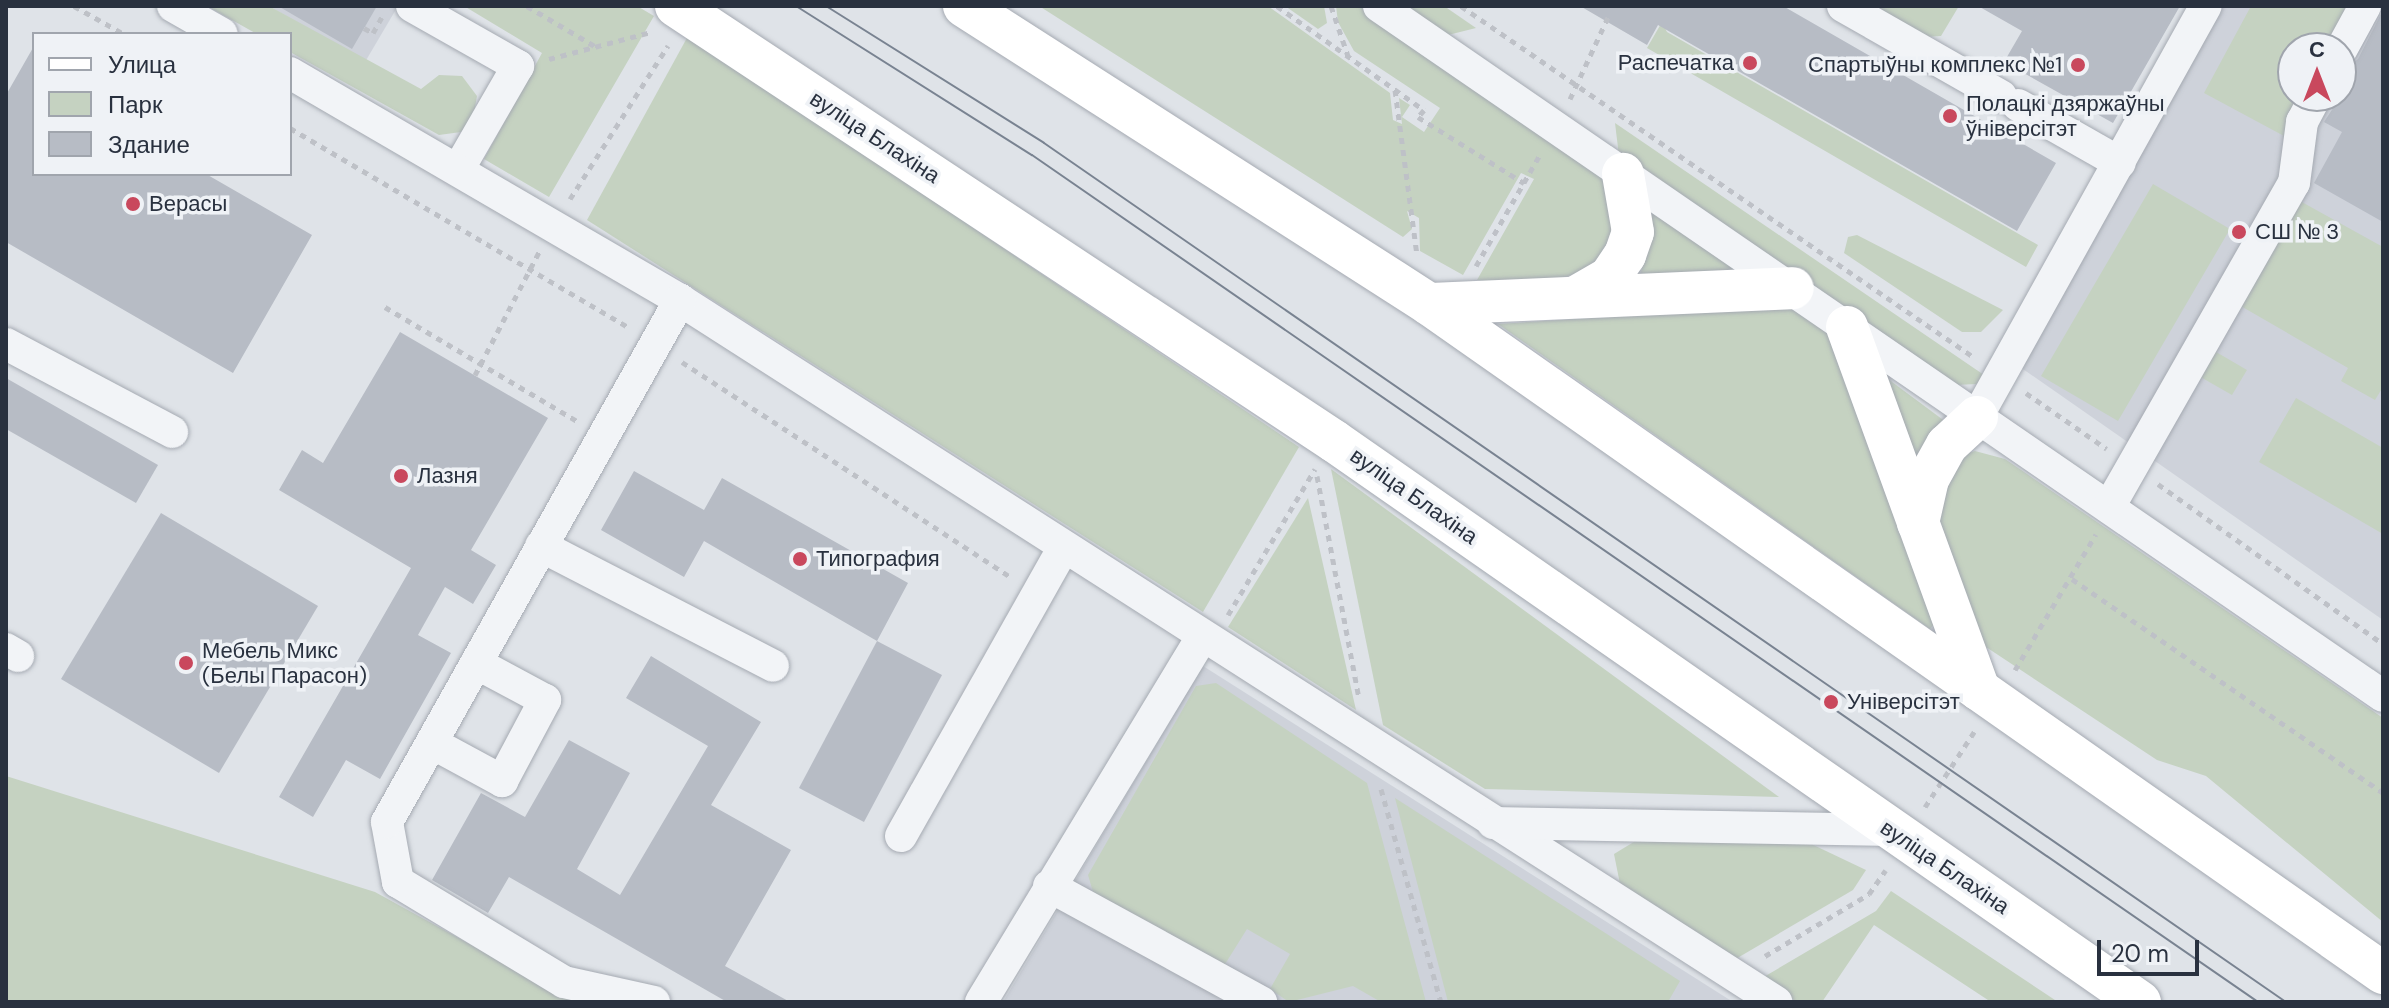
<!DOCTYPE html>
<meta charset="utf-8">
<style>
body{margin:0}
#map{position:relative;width:2389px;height:1008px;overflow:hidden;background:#dfe3e8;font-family:"DM Sans",sans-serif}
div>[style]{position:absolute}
.built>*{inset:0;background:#ced2da}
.green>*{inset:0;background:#c5d2c1}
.building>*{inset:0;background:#b7bcc5}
.path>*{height:5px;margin-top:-2.5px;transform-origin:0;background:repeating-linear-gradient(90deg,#bec1c7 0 6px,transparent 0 12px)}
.roads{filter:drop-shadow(0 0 2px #a5aab2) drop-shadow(0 0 2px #a5aab2)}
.minor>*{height:32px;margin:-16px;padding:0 16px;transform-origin:16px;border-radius:16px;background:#f2f4f7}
.major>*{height:42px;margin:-21px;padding:0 21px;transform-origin:21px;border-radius:21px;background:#fff}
.tram>*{height:2px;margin:-1px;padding:0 1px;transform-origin:1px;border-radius:1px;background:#798391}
.dots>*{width:22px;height:22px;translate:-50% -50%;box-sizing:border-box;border:4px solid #eff2f6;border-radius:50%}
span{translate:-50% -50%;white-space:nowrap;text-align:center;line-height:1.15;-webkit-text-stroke:7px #eff2f6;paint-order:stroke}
.poi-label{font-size:22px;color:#29313f}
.right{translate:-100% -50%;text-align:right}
.left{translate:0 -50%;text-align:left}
.street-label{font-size:22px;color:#29313f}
.frame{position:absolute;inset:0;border:8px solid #29313f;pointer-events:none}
.legend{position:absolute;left:32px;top:32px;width:260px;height:144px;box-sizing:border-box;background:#eff2f6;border:2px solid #a0a5ad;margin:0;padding:10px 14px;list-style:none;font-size:24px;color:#29313f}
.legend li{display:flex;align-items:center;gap:16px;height:40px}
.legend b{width:40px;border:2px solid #a0a5ad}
.north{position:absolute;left:2277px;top:32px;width:80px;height:80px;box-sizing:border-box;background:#eff2f6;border:2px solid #a0a5ad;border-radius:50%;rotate:0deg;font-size:22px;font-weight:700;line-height:32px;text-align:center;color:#29313f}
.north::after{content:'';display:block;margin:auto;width:28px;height:36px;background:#c9485d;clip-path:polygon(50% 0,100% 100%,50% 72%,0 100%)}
.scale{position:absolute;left:2097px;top:940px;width:102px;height:36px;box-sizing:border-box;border:4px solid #29313f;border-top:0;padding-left:10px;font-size:24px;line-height:28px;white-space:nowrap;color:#29313f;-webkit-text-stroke:6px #eff2f6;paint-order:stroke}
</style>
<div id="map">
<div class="built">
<div style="clip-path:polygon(269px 6px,398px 6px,365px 62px)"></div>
<div style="clip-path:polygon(evenodd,2222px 6px,2383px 6px,2383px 620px,2020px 367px,2222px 6px,2293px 48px,2341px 48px,2341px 96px,2293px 96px,2293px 48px)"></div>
<div style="clip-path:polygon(1203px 666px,1733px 1002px,1003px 1002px)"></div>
</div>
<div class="green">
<div style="clip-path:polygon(207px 6px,269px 6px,421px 89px,439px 75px,462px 76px,477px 96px,473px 118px,461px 132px,439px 135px,290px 52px,290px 34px,257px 34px)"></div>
<div style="clip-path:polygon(464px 6px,637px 6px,654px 16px,549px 197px,484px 159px,542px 53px)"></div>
<div style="clip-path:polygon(1039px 6px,1268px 6px,1390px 93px,1393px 120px,1402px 124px,1399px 98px,1410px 105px,1402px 117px,1424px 132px,1440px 108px,1354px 51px,1338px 22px,1336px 6px,1367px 6px,1603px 170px,1616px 193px,1610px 249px,1587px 270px,1562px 278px,1515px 285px,1477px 280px,1534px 179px,1521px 173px,1463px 275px,1420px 251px,1419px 218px,1407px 211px,1412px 229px,1403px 237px)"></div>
<div style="clip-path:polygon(1285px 6px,1324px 6px,1327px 23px,1318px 29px)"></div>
<div style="clip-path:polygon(1396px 6px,1444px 6px,1476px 28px,1440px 37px)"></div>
<div style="clip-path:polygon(1869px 6px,1959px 6px,1941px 36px,1924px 37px)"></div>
<div style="clip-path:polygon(2251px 6px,2354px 6px,2331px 48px,2293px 48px,2293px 96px,2305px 96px,2284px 136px,2204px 93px)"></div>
<div style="clip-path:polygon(1662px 22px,1667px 32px,2038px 245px,2026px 267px,1647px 48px)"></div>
<div style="clip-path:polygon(688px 36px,1299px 447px,1203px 612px,587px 220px)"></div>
<div style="clip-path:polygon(1615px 123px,1984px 375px,1977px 384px,1955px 385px,1619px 156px)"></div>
<div style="clip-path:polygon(2153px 184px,2230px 229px,2118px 421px,2041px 376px)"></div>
<div style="clip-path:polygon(1645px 197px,1761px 279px,1639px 280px,1652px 228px)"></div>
<div style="clip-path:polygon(2300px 201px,2383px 247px,2383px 387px,2375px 400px,2341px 381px,2348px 368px,2239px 305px)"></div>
<div style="clip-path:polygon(1857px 235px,2003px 310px,1981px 332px,1962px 332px,1844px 253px,1848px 237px)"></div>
<div style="clip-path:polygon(1794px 305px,1834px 332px,1935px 623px,1930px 629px,1498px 324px)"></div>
<div style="clip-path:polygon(2211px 349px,2247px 370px,2232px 395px,2197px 375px)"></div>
<div style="clip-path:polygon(1876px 370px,1954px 428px,1912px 472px)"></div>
<div style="clip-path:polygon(2296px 398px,2383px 448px,2383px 534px,2259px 462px)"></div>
<div style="clip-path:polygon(1975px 451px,2005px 459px,2383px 718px,2383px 922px,2206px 776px,2157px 760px,1983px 645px,1932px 524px,1955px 457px)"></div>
<div style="clip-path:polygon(1331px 469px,1779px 797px,1485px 789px,1383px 725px)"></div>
<div style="clip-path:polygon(1308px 498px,1356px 710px,1228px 627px)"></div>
<div style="clip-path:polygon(1216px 683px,1367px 783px,1426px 1002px,1381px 1002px,1353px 986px,1289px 1002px,1270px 989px,1290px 954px,1247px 929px,1222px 969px,1094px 895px,1088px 875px,1196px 686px)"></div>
<div style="clip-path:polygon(6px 776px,375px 892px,575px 1002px,6px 1002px)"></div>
<div style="clip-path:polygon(1395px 798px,1680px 981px,1668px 1002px,1448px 1002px)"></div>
<div style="clip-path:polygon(1637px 840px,1805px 841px,1866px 870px,1853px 890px,1734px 960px,1620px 884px,1614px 854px)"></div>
<div style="clip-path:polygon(1891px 891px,2058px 1002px,1991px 1002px,1874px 925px,1822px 1002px,1797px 1002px,1762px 978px,1876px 911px)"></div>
</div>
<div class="building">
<div style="clip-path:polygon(278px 6px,377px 6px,352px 49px)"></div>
<div style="clip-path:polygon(1580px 6px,1783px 6px,2056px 163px,2017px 231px,1658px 25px,1647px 45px)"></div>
<div style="clip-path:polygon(1978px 6px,2180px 6px,2113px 123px,2004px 62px,2022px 31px)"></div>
<div style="clip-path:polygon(2383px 10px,2383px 222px,2314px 183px,2342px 132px,2324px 122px,2341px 96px,2341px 72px,2358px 59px)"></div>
<div style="clip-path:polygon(34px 46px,34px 174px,206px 174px,312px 235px,233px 373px,6px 242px,6px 95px)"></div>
<div style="clip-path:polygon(400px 332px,548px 418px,471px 550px,496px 565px,473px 604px,445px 587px,418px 635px,451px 653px,380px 779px,346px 760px,313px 817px,279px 797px,411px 568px,279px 490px,302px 450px,323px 463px)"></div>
<div style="clip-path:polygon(6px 378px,158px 465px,136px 503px,6px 429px)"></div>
<div style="clip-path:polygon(634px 471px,704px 510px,722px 478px,908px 583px,877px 641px,704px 541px,684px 577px,601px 530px)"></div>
<div style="clip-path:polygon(161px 513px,318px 606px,219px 773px,61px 679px)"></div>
<div style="clip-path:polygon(877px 641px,942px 675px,864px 822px,799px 788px)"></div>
<div style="clip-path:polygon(651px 656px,761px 722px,711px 805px,791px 850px,725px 966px,790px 1002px,727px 1002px,509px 877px,488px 913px,432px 880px,481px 793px,525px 817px,569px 740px,630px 773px,577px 869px,620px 895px,708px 746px,626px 698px)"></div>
</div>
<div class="path">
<div style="left:74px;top:6px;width:57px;rotate:29.2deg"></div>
<div style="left:527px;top:6px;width:82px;rotate:30.6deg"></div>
<div style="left:1277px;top:6px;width:180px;rotate:35.3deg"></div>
<div style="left:1424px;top:110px;width:9px;rotate:131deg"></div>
<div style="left:1418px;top:117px;width:125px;rotate:31.9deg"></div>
<div style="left:1331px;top:6px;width:53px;rotate:71.2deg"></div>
<div style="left:1461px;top:6px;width:623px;rotate:34.4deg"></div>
<div style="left:364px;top:28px;width:10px;rotate:29deg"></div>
<div style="left:373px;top:33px;width:18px;rotate:-61deg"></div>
<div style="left:549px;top:59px;width:106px;rotate:-14.8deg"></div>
<div style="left:1395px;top:90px;width:165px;rotate:82.4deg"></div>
<div style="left:1570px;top:99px;width:93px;rotate:-65.1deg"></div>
<div style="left:290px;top:128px;width:394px;rotate:30.5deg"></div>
<div style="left:570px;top:199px;width:182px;rotate:-57.4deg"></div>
<div style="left:1476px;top:266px;width:130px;rotate:-60.1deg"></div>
<div style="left:385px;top:307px;width:223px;rotate:30.7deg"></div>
<div style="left:682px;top:362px;width:394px;rotate:33.2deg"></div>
<div style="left:475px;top:375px;width:139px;rotate:-62.5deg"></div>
<div style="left:2026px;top:393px;width:98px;rotate:34.7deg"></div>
<div style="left:1317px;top:476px;width:226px;rotate:79.3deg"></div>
<div style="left:2158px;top:484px;width:276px;rotate:35.4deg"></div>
<div style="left:2072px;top:579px;width:378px;rotate:34.5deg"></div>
<div style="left:1228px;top:615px;width:170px;rotate:-59.2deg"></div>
<div style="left:2015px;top:670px;width:158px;rotate:-59.2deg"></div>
<div style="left:1381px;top:789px;width:221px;rotate:74.3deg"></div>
<div style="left:1925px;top:807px;width:90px;rotate:-56.8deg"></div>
<div style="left:1765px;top:956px;width:121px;rotate:-30.8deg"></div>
<div style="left:1869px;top:894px;width:29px;rotate:-55deg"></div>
</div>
<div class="roads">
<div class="minor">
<div style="left:173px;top:6px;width:56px;rotate:29.7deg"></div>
<div style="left:412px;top:6px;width:122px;rotate:29.5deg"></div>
<div style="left:518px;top:66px;width:118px;rotate:120deg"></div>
<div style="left:1379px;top:6px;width:1218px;rotate:34.5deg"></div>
<div style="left:1843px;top:6px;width:182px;rotate:29.7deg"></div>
<div style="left:2341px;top:50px;width:50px;rotate:-61.4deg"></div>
<div style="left:290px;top:73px;width:451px;rotate:30.2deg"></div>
<div style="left:680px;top:300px;width:1302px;rotate:32.64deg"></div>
<div style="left:2018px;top:105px;width:117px;rotate:29.6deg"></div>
<div style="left:6px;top:344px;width:188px;rotate:27.9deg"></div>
<div style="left:1977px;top:417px;width:470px;rotate:-60.9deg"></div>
<div style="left:2109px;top:507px;width:373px;rotate:-60.3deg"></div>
<div style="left:2294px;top:183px;width:62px;rotate:-82.5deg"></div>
<div style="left:2302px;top:122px;width:30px;rotate:-62deg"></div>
<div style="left:541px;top:546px;width:261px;rotate:27.3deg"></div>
<div style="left:6px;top:649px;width:14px;rotate:30deg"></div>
<div style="left:432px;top:743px;width:80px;rotate:28.5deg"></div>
<div style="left:502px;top:781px;width:92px;rotate:-62deg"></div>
<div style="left:545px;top:700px;width:78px;rotate:-151.8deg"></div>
<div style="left:1493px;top:823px;width:398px;rotate:1deg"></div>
<div style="left:901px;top:836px;width:328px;rotate:-60.6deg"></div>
<div style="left:1049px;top:886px;width:242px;rotate:28.7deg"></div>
<div style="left:654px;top:1002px;width:92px;rotate:-167.5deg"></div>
<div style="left:564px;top:982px;width:194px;rotate:-148.9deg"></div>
<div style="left:398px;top:882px;width:61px;rotate:-100.4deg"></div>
<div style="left:387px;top:822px;width:599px;rotate:-60.69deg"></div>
<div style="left:981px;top:1002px;width:424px;rotate:-58.8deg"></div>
</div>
<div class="major">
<div style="left:676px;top:6px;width:789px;rotate:33.47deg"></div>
<div style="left:1334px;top:441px;width:982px;rotate:34.84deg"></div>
<div style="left:964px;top:6px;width:552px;rotate:32.65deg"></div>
<div style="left:1429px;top:304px;width:1165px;rotate:35.04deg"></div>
<div style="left:1576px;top:297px;width:39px;rotate:-30deg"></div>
<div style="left:1610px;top:277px;width:27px;rotate:-56deg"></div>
<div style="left:1625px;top:255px;width:24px;rotate:-71deg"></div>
<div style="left:1633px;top:232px;width:59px;rotate:-99.8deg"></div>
<div style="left:1429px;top:304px;width:364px;rotate:-2.5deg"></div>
<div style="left:1847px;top:327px;width:386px;rotate:70deg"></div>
<div style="left:1918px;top:523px;width:45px;rotate:-77.2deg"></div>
<div style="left:1928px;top:479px;width:39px;rotate:-61deg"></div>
<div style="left:1947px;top:445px;width:41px;rotate:-43deg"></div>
</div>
</div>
<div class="tram">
<div style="left:796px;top:6px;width:279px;rotate:32.3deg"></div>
<div style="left:1032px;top:155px;width:1490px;rotate:34.64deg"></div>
<div style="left:826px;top:6px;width:257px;rotate:32.1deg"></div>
<div style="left:1044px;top:143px;width:1510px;rotate:34.67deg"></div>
</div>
<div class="dots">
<div style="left:1750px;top:63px;background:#c9485d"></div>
<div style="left:2078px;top:65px;background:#c9485d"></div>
<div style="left:1950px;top:116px;background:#c9485d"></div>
<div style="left:133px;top:204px;background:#c9485d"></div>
<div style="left:2239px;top:232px;background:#c9485d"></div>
<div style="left:401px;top:476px;background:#c9485d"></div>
<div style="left:800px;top:559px;background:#c9485d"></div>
<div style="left:186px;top:663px;background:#c9485d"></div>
<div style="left:1831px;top:702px;background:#c9485d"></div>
</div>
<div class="poi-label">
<span class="right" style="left:1734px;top:63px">Распечатка</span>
<span class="right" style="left:2062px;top:65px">Спартыўны комплекс №1</span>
<span class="left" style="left:1966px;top:116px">Полацкі дзяржаўны<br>ўніверсітэт</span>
<span class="left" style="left:149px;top:204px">Верасы</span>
<span class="left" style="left:2255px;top:232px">СШ № 3</span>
<span class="left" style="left:417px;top:476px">Лазня</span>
<span class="left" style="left:816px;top:559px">Типография</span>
<span class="left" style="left:202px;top:663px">Мебель Микс<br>(Белы Парасон)</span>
<span class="left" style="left:1847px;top:702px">Універсітэт</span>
</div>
<div class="street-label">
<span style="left:875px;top:137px;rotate:33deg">вуліца Блахіна</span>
<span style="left:1414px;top:496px;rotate:35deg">вуліца Блахіна</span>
<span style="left:1945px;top:867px;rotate:34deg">вуліца Блахіна</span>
</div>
<div class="frame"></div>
<ul class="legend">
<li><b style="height:10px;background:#fff"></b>Улица</li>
<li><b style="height:22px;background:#c5d2c1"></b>Парк</li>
<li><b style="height:22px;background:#b7bcc5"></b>Здание</li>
</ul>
<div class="north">С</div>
<div class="scale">20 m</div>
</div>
